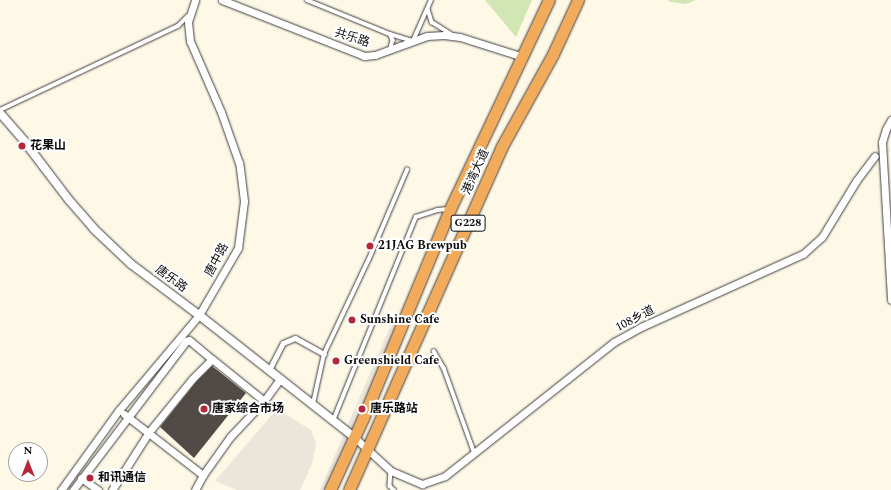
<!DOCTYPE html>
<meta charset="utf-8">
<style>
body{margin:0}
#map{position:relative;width:891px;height:490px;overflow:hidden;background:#fef8e7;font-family:Spectral,"Noto Sans SC",serif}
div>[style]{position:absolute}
.green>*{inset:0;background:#d1e6b3}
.plaza>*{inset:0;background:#ece5d9}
.building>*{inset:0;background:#524a47}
.roads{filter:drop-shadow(0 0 1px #3d3d3d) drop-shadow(0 0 1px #3d3d3d)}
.service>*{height:3.5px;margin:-1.75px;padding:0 1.75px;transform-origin:1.75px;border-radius:1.75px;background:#fff}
.pedestrian>*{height:5px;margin:-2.5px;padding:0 2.5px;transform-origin:2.5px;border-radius:2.5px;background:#fff}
.minor>*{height:7px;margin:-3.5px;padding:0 3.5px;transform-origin:3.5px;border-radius:3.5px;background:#fff}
.tertiary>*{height:8px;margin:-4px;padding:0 4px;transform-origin:4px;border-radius:4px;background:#fff}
.trunk>*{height:11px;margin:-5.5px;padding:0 5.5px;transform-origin:5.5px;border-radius:5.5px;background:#f2ab5a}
.dots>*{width:11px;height:11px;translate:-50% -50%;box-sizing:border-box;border:2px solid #fff;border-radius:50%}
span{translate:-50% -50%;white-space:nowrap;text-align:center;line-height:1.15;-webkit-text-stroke:4px #fff;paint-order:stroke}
.shield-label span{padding:1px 3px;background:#fff;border:1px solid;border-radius:3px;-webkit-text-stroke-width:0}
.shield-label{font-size:11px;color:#0a0a0a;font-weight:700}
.street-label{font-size:12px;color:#0a0a0a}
.poi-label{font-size:12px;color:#0a0a0a;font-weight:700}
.left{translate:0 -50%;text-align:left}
.north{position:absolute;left:8px;top:442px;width:40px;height:40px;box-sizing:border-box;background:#fff;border:1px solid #9d9d9d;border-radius:50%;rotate:0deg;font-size:11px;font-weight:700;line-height:16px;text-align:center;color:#0a0a0a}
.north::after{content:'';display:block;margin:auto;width:14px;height:18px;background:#b32838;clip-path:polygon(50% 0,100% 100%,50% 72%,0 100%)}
</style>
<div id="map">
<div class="green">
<div style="clip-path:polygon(485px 0,532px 0,516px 37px)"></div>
<div style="clip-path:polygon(667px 0,696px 0,686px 4px,671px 2px)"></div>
</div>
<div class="plaza">
<div style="clip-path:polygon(392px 322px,405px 328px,335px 490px,320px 490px)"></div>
<div style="clip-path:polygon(277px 409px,311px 430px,316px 443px,312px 464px,300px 490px,237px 490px,215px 481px)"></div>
</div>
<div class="building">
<div style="clip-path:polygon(212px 366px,246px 393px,194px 458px,160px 427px,196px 382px)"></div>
</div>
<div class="roads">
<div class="service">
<div style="left:307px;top:0;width:90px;rotate:22.3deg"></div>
<div style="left:390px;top:34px;width:24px;rotate:17deg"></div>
<div style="left:413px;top:41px;width:45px;rotate:-66.3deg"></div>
<div style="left:428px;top:9px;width:14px;rotate:73deg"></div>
<div style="left:432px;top:22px;width:22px;rotate:32deg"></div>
<div style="left:390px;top:34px;width:7px;rotate:63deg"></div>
<div style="left:393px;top:40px;width:8px;rotate:104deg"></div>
<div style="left:0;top:110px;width:197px;rotate:-25.3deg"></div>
<div style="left:178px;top:26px;width:14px;rotate:-45deg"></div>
<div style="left:434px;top:351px;width:20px;rotate:60deg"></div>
<div style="left:444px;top:368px;width:91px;rotate:70.2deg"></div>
<div style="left:313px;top:404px;width:51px;rotate:-77.6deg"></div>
<div style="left:324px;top:354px;width:105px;rotate:-64.7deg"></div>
<div style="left:369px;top:259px;width:97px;rotate:-66.9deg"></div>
<div style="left:333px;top:421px;width:220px;rotate:-67.9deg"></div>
<div style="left:416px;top:217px;width:22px;rotate:-18deg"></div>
<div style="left:437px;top:210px;width:12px;rotate:-5deg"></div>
<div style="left:391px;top:471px;width:15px;rotate:94deg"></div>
<div style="left:390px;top:486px;width:6px;rotate:45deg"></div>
</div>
<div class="pedestrian">
<div style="left:269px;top:370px;width:30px;rotate:-63deg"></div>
<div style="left:283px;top:343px;width:13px;rotate:-23deg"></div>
<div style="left:295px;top:338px;width:33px;rotate:29deg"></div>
</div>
<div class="minor">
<div style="left:222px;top:0;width:153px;rotate:21.5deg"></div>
<div style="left:364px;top:56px;width:11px;rotate:-5deg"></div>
<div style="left:375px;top:55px;width:55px;rotate:-20.1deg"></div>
<div style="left:427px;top:36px;width:17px;rotate:-3deg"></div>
<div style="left:444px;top:35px;width:16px;rotate:7deg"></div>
<div style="left:460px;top:37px;width:66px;rotate:17.6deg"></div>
<div style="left:891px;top:120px;width:10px;rotate:119deg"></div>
<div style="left:886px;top:129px;width:14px;rotate:107deg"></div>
<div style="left:882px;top:142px;width:158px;rotate:86.7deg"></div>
<div style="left:124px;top:414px;width:100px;rotate:37.7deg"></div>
<div style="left:354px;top:437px;width:50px;rotate:42.6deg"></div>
<div style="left:391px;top:471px;width:34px;rotate:23deg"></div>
<div style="left:422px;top:484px;width:24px;rotate:-19deg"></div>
<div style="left:445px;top:476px;width:216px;rotate:-38.4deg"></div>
<div style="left:614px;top:342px;width:31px;rotate:-29deg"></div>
<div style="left:641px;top:327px;width:178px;rotate:-24.3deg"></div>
<div style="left:803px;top:254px;width:25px;rotate:-42deg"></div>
<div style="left:822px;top:237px;width:66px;rotate:-58.7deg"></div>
<div style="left:856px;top:181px;width:31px;rotate:-53deg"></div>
<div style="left:81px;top:478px;width:21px;rotate:35deg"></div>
<div style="left:61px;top:490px;width:99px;rotate:-54.1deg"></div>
<div style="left:119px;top:410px;width:124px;rotate:-49.9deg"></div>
<div style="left:199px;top:315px;width:78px;rotate:-59.8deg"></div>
<div style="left:238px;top:248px;width:47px;rotate:-82.7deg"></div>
<div style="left:244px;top:201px;width:38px;rotate:-97deg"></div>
<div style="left:239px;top:163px;width:54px;rotate:-109.4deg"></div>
<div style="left:221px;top:112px;width:77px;rotate:-113.6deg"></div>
<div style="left:190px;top:41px;width:19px;rotate:-96deg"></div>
<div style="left:188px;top:22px;width:23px;rotate:-72deg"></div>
<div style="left:73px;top:490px;width:187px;rotate:-52.8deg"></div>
<div style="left:186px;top:341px;width:3px;rotate:-18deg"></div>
<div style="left:189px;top:340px;width:30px;rotate:40deg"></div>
<div style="left:112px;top:490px;width:69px;rotate:-57.5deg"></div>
<div style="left:149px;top:432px;width:68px;rotate:-50.9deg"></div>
<div style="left:192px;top:379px;width:28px;rotate:-45deg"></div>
<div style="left:212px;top:359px;width:67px;rotate:38.9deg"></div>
<div style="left:195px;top:490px;width:17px;rotate:-62deg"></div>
<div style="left:203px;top:475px;width:47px;rotate:-54.6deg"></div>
<div style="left:230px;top:437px;width:50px;rotate:-46.6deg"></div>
<div style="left:264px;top:401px;width:27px;rotate:-54deg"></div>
</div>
<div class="tertiary">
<div style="left:0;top:113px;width:37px;rotate:49deg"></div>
<div style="left:24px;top:141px;width:74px;rotate:52.7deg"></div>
<div style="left:69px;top:200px;width:38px;rotate:49deg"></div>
<div style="left:94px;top:229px;width:51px;rotate:43.4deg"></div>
<div style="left:131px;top:264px;width:85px;rotate:36.9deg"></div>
<div style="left:199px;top:315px;width:197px;rotate:38.2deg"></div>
</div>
<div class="trunk">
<div style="left:330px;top:490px;width:79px;rotate:-65.4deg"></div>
<div style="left:363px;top:418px;width:226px;rotate:-67.4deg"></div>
<div style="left:450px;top:209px;width:231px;rotate:-64.7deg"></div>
<div style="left:349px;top:490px;width:374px;rotate:-66deg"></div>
<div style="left:501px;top:148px;width:107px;rotate:-61deg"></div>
<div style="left:553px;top:54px;width:60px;rotate:-65.2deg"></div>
</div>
</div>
<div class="dots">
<div style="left:22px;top:146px;background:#b32838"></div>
<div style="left:370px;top:246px;background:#b32838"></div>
<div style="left:352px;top:320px;background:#b32838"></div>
<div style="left:336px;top:361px;background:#b32838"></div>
<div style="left:204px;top:409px;background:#b32838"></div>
<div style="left:362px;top:409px;background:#b32838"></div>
<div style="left:90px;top:478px;background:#b32838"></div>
</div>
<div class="shield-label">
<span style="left:468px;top:223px">G228</span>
</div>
<div class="street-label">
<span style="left:352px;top:38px;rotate:18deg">共乐路</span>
<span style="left:476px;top:172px;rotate:-66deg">港湾大道</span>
<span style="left:217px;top:260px;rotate:-62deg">唐中路</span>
<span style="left:171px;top:279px;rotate:37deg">唐乐路</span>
<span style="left:635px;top:319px;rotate:-27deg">108乡道</span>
</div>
<div class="poi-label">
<span class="left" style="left:30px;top:146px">花果山</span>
<span class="left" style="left:378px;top:246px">21JAG Brewpub</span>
<span class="left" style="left:360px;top:320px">Sunshine Cafe</span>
<span class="left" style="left:344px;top:361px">Greenshield Cafe</span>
<span class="left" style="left:212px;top:409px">唐家综合市场</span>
<span class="left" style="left:370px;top:409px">唐乐路站</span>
<span class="left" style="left:98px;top:478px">和讯通信</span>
</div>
<div class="north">N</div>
</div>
